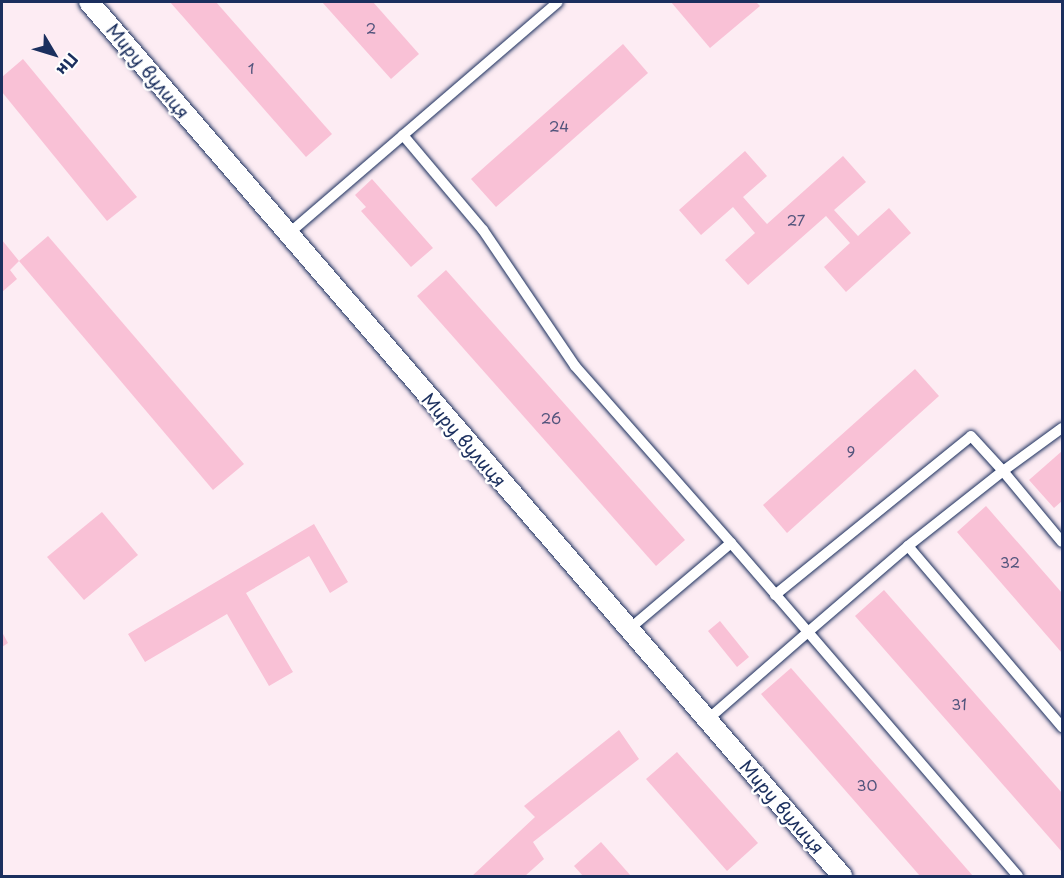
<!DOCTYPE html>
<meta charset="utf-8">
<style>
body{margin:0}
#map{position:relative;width:1064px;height:878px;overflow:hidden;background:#fdecf3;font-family:"Playpen Sans",sans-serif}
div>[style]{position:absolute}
.building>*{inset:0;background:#f9c1d6}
.roads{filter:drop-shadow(0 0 2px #1b2f5e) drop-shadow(0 0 2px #1b2f5e)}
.lane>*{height:10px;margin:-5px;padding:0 5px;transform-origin:5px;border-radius:5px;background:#fff}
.street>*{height:20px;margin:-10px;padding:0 10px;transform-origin:10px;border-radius:10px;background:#fff}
span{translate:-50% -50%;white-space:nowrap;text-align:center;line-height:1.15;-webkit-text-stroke:5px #fff;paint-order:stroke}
.number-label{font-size:15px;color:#52547c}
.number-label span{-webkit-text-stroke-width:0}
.street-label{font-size:18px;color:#1b2f5e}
.frame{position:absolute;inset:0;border:3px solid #1b2f5e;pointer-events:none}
.north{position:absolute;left:24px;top:24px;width:60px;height:60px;-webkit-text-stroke:4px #fff;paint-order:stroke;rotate:128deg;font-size:16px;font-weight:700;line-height:24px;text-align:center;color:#1b2f5e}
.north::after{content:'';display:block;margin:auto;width:21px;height:27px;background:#1b2f5e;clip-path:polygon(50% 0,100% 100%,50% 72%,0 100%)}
</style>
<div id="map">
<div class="building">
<div style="clip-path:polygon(170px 2px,216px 2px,332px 134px,306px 157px)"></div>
<div style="clip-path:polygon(322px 2px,373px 2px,419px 54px,391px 79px)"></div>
<div style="clip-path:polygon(671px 2px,756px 2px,760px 6px,710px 48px)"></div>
<div style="clip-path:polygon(623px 44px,648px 73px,496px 207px,471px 179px)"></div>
<div style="clip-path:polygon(23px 59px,137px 197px,107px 221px,2px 92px,2px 77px)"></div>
<div style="clip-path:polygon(745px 151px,767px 176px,743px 197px,767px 224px,843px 156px,866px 182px,834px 210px,858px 236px,889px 208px,911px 233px,846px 292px,824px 267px,850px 243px,826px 216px,748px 285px,725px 260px,755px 233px,733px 207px,701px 235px,679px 210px)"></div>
<div style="clip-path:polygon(372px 179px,433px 248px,411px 267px,361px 211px,366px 207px,355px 195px)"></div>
<div style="clip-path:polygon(48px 236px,244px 464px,213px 490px,19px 261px)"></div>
<div style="clip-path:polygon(2px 240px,19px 261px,10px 270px,17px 279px,2px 292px)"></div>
<div style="clip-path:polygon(446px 270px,685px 540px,656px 566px,417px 296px)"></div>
<div style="clip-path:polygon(915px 369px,939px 396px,787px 533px,763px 505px)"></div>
<div style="clip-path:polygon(1062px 451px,1062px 501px,1054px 508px,1029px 480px)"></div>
<div style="clip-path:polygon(986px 506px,1062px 593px,1062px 653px,957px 532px)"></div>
<div style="clip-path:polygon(102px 512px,138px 555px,84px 600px,47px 557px)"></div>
<div style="clip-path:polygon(314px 524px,348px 582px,330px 593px,309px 556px,246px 593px,293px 672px,269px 686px,227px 614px,145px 662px,128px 634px)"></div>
<div style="clip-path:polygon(884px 590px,1062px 793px,1062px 852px,855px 616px)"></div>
<div style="clip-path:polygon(720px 621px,749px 657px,737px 667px,708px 631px)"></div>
<div style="clip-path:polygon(2px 632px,8px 643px,2px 647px)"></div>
<div style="clip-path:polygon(791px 668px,973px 876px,920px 876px,761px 694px)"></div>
<div style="clip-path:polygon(619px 730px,639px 759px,533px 842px,544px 859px,525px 876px,472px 876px,535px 817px,524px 806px)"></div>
<div style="clip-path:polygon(677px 752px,758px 843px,727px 871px,646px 779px)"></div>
<div style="clip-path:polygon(601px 842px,631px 876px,583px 876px,574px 866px)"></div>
</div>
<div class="roads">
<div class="lane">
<div style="left:403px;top:135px;width:124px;rotate:49.9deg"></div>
<div style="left:483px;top:230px;width:164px;rotate:55.9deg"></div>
<div style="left:575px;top:366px;width:236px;rotate:48.6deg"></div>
<div style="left:287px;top:235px;width:357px;rotate:-40.7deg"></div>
<div style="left:908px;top:546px;width:121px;rotate:-38.3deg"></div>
<div style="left:1003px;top:471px;width:92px;rotate:50.3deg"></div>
<div style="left:775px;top:595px;width:252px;rotate:-39deg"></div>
<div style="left:971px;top:436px;width:47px;rotate:47.6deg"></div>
<div style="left:1003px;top:471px;width:73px;rotate:-36.1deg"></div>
<div style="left:628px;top:630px;width:135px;rotate:-40.2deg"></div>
<div style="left:731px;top:543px;width:118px;rotate:49.1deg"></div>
<div style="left:808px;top:632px;width:132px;rotate:-40.7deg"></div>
<div style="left:908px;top:546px;width:238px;rotate:49.6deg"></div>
<div style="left:707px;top:720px;width:134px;rotate:-41.1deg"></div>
<div style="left:808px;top:632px;width:322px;rotate:49.3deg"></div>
</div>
<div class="street">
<div style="left:89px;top:2px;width:1154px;rotate:49.25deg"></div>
</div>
</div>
<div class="number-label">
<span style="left:371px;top:28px">2</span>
<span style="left:251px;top:68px">1</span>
<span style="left:559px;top:126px">24</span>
<span style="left:796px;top:220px">27</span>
<span style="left:551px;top:418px">26</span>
<span style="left:851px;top:451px">9</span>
<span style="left:1010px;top:562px">32</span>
<span style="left:959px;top:704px">31</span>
<span style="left:867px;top:785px">30</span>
</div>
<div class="street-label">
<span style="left:148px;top:71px;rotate:50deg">Миру вулиця</span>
<span style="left:464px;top:440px;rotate:49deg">Миру вулиця</span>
<span style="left:782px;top:807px;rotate:49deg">Миру вулиця</span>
</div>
<div class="frame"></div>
<div class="north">Пн</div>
</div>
